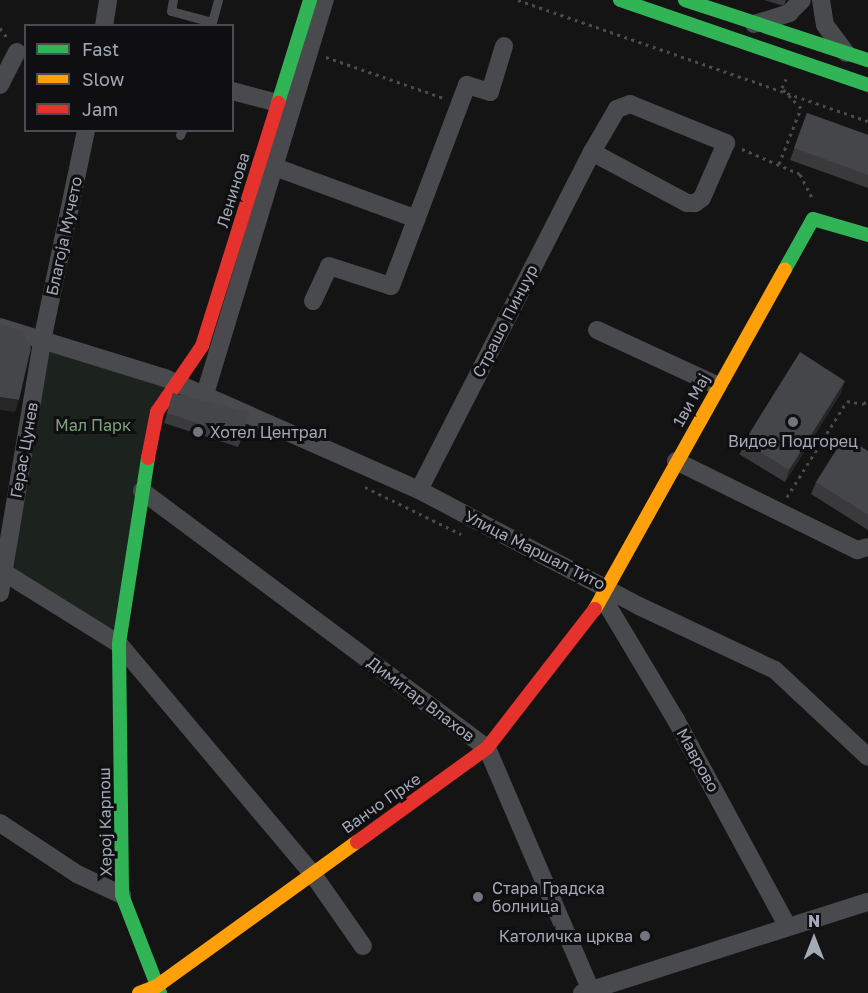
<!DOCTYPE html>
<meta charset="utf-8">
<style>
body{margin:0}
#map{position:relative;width:868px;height:993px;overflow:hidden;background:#141414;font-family:"Golos Text",sans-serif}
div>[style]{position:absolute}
.green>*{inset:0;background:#1c231e}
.path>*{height:3px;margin-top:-1.5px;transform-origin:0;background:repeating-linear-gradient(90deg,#4a4b4f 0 3px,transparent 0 7.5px)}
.lane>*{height:9px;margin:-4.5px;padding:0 4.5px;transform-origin:4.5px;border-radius:4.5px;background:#484a4d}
.street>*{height:18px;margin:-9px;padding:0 9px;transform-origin:9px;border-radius:9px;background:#484a4d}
.fast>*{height:14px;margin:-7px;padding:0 7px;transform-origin:7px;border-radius:7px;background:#30b455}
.slow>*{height:14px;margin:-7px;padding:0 7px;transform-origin:7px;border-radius:7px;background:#ff9f0a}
.jam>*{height:14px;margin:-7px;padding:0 7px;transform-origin:7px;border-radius:7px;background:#e5322d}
.wall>*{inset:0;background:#3a3a3c}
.shaded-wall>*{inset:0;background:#262627}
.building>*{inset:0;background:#454649}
.dots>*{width:16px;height:16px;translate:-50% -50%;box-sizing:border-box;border:3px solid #0f0e10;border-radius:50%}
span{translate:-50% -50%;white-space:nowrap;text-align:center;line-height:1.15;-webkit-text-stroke:6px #0f0e10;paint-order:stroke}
.street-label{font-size:16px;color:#a4a9b6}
.park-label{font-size:16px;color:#7aa37e}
.poi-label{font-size:16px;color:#a4a9b6}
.left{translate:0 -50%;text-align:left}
.right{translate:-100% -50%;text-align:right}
.legend{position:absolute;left:24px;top:24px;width:210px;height:108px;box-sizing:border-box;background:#0f0e10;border:2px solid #4b4c52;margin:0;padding:8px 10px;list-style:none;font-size:18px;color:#a4a9b6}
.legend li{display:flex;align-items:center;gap:12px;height:30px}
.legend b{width:30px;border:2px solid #4b4c52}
.north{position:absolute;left:784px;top:909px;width:60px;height:60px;-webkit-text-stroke:4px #0f0e10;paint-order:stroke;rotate:0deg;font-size:16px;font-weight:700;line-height:24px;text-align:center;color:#a4a9b6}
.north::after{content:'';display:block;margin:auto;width:21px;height:27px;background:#a4a9b6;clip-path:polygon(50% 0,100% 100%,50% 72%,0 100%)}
</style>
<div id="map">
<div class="green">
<div style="clip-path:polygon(42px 341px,165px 378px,119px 644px,14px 570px)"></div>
</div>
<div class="path">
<div style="left:518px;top:0;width:370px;rotate:19.1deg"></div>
<div style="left:0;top:28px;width:14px;rotate:54deg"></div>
<div style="left:326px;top:57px;width:125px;rotate:19.2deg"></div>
<div style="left:742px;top:149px;width:63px;rotate:23.3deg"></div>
<div style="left:800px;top:174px;width:29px;rotate:63deg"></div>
<div style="left:779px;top:164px;width:60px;rotate:-68.6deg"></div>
<div style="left:801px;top:108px;width:28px;rotate:-134deg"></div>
<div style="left:782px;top:88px;width:10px;rotate:-66deg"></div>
<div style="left:365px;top:487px;width:107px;rotate:26.1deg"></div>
<div style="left:787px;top:497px;width:113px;rotate:-58deg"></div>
<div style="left:847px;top:401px;width:17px;rotate:10deg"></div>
<div style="left:864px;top:404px;width:7px;rotate:-56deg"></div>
</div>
<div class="lane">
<div style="left:173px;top:0;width:11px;rotate:100deg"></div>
<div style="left:171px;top:11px;width:42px;rotate:15deg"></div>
<div style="left:211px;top:26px;width:27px;rotate:-75deg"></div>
<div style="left:180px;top:135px;width:5px;rotate:-68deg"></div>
</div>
<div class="street">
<div style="left:821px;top:0;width:25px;rotate:81deg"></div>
<div style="left:825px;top:25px;width:35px;rotate:53deg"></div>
<div style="left:754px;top:24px;width:37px;rotate:-17deg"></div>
<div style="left:789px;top:13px;width:18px;rotate:-45deg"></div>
<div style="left:104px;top:26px;width:26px;rotate:-81deg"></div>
<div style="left:0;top:85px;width:37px;rotate:-63deg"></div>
<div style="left:232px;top:91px;width:48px;rotate:14.6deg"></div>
<div style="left:272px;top:166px;width:154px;rotate:20.1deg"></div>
<div style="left:313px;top:301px;width:38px;rotate:-65deg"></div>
<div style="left:329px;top:266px;width:65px;rotate:17.9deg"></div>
<div style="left:391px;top:286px;width:215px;rotate:-69.3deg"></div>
<div style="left:467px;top:85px;width:24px;rotate:17deg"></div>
<div style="left:490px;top:92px;width:48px;rotate:-73.1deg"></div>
<div style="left:0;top:327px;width:173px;rotate:17.2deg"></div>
<div style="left:165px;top:378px;width:278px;rotate:23.8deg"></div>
<div style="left:419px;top:490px;width:249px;rotate:27.8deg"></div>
<div style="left:639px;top:606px;width:150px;rotate:25.2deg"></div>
<div style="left:775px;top:670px;width:127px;rotate:43.1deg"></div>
<div style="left:597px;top:330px;width:133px;rotate:24.8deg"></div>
<div style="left:205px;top:394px;width:412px;rotate:-73.1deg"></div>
<div style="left:676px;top:461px;width:202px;rotate:26.2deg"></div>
<div style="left:857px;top:550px;width:11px;rotate:-15deg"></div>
<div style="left:419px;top:490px;width:380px;rotate:-62.9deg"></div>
<div style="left:592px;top:152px;width:50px;rotate:-59.8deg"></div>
<div style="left:617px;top:109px;width:14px;rotate:-21deg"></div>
<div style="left:630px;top:104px;width:104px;rotate:22.1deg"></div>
<div style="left:726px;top:143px;width:60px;rotate:113.6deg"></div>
<div style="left:702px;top:198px;width:9px;rotate:144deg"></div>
<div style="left:695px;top:203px;width:8px;rotate:180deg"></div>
<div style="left:687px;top:203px;width:108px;rotate:-151.8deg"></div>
<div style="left:142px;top:491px;width:430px;rotate:36.7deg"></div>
<div style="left:487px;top:748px;width:267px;rotate:66.8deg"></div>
<div style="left:0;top:570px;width:140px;rotate:31.9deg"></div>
<div style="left:119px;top:644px;width:299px;rotate:49.9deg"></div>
<div style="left:312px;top:873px;width:89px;rotate:55.1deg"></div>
<div style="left:0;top:593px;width:255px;rotate:-80.5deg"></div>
<div style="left:42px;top:341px;width:216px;rotate:-78.2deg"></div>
<div style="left:603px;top:598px;width:142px;rotate:59.1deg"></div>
<div style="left:676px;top:720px;width:233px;rotate:61.6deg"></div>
<div style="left:0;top:823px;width:92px;rotate:33.5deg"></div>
<div style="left:77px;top:874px;width:50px;rotate:25deg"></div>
<div style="left:582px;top:993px;width:300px;rotate:-17.7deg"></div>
</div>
<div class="fast">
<div style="left:620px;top:0;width:262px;rotate:18.9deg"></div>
<div style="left:685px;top:0;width:193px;rotate:18.2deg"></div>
<div style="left:278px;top:103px;width:108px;rotate:-72.7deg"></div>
<div style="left:785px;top:269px;width:57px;rotate:-60.8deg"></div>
<div style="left:813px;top:219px;width:57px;rotate:16.2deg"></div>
<div style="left:148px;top:458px;width:188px;rotate:98.9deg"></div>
<div style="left:119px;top:644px;width:251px;rotate:89.3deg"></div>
<div style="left:122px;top:895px;width:105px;rotate:68.8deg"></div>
</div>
<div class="slow">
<div style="left:595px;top:609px;width:389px;rotate:-60.8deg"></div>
<div style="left:139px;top:993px;width:19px;rotate:-21deg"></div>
<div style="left:157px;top:986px;width:246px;rotate:-35.8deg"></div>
</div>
<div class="jam">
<div style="left:148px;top:458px;width:47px;rotate:-78.9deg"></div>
<div style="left:157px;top:412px;width:80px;rotate:-55.7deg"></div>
<div style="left:202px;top:346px;width:255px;rotate:-72.6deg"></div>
<div style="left:357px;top:842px;width:160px;rotate:-35.9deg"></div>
<div style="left:487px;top:748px;width:176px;rotate:-52.2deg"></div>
</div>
<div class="wall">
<div style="clip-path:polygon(764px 0,786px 0,784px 6px)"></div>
<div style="clip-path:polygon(807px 113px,868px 135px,868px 188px,790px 160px)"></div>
<div style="clip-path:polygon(173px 393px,242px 438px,238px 447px,164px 423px)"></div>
<div style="clip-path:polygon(841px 393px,785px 482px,739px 454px,744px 442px)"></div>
<div style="clip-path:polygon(868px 451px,868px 530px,811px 494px,816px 482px)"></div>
</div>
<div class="shaded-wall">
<div style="clip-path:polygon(845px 381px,841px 393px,785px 482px,789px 470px)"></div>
<div style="clip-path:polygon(0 397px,19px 400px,15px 412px,0 410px)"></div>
</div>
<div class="building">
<div style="clip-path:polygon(807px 113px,868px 135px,868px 175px,794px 148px)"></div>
<div style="clip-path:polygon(0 324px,22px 331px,31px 348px,19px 400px,0 397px)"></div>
<div style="clip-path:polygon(800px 352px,845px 381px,789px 470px,744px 442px)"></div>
<div style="clip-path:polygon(173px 393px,249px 413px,242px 438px,167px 413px)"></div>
<div style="clip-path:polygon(845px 436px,868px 451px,868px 515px,816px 482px)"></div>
</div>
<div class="dots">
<div style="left:793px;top:422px;background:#72757d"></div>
<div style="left:198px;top:432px;background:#72757d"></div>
<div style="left:478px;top:897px;background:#72757d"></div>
<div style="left:645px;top:936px;background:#72757d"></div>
</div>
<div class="street-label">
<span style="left:233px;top:190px;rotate:-73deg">Ленинова</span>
<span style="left:64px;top:236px;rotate:-78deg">Благоја Мучето</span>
<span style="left:505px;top:321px;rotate:-63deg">Страшо Пинџур</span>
<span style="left:691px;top:400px;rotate:-61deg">1ви Мај</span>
<span style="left:24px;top:450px;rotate:-80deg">Герас Цунев</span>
<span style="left:535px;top:550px;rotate:27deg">Улица Маршал Тито</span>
<span style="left:421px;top:699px;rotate:37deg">Димитар Влахов</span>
<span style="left:698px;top:760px;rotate:61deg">Маврово</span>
<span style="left:381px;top:803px;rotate:-35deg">Ванчо Прке</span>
<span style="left:105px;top:822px;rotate:-91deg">Херој Карпош</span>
</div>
<div class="park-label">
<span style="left:93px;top:425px">Мал Парк</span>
</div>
<div class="poi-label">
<span class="left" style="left:210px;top:432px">Хотел Централ</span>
<span style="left:793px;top:441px">Видое Подгорец</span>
<span class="left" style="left:492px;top:897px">Стара Градска<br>болница</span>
<span class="right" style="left:633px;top:936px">Католичка црква</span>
</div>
<ul class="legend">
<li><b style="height:8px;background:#30b455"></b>Fast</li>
<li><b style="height:8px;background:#ff9f0a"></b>Slow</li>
<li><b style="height:8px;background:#e5322d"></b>Jam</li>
</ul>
<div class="north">N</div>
</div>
